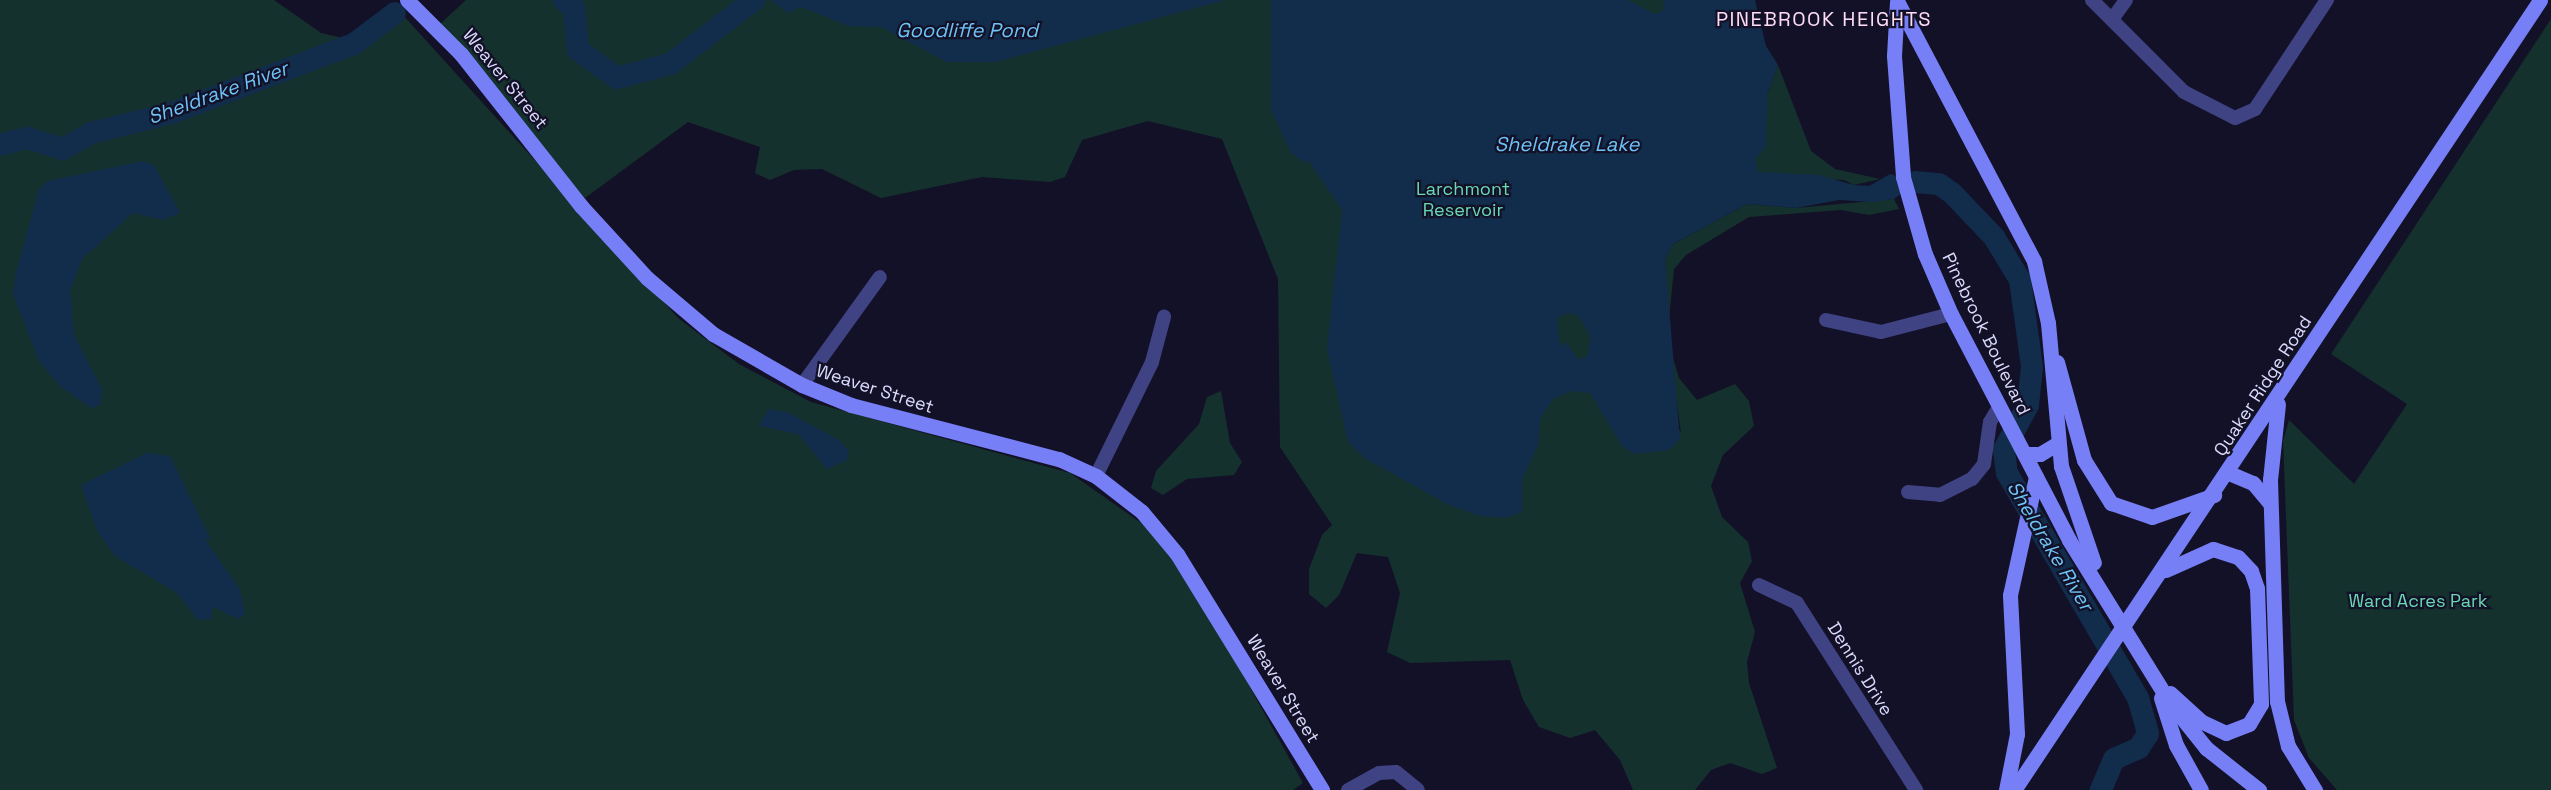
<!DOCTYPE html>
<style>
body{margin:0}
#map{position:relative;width:2551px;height:790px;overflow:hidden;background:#131127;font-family:"Space Grotesk",sans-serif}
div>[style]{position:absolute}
.green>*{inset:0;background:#15312d}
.water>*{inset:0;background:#122c4b}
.river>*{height:22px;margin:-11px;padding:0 11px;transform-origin:11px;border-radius:11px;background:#122c4b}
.street>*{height:14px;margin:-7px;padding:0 7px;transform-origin:7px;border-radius:7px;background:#3f4383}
.secondary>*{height:15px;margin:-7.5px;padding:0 7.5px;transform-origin:7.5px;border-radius:7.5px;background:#777ff7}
span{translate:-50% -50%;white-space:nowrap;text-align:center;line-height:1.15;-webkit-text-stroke:4.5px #131127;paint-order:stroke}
.street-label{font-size:18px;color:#dbdafd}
.park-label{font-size:18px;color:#69d9b4}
.neighbourhood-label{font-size:20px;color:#fddcf4;letter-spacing:1.5px}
.water-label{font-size:20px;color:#6ec3f6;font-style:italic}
</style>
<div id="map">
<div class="green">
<div style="clip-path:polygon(0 0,274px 0,321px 33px,347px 39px,392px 3px,679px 319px,739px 364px,811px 402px,1070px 473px,1154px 532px,1226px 644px,1303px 783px,1293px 790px,0 790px)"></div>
<div style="clip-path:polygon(466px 0,1749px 0,1767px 95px,1778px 65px,1811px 151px,1835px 169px,1880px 179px,1854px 185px,1844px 180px,1766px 176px,1667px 230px,1627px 339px,1681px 433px,1669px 345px,1679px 378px,1697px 400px,1735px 384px,1749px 401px,1754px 426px,1723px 455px,1711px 486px,1722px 517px,1748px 542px,1752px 561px,1740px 583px,1755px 632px,1747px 662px,1749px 683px,1777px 768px,1762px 774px,1730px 763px,1711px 770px,1695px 790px,1633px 790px,1620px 760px,1595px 730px,1570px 738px,1539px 727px,1523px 700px,1510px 660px,1410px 663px,1387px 652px,1400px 593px,1388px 557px,1357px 553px,1339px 595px,1326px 608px,1309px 594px,1309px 569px,1322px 535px,1332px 525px,1280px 447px,1278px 279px,1222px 139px,1148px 121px,1082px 140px,1065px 177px,1050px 182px,982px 177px,881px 198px,822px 169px,794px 170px,770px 180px,755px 173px,760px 147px,688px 122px,585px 198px,439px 25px)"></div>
<div style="clip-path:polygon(2551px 19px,2551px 790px,2337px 790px,2309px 758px,2294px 720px,2283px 441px,2289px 420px,2354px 484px,2407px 404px,2331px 354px)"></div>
<div style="clip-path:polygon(1894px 199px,1899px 209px,1869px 215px,1841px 210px,1749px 217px,1686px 255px,1674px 269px,1668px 328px,1665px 259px,1673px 244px,1747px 204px,1796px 208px)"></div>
<div style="clip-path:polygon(1221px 391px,1230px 443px,1242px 462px,1234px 475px,1187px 479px,1163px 495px,1151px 488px,1156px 471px,1199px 424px,1207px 397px)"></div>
</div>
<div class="water">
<div style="clip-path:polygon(771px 0,1225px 0,996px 62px,947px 62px,881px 27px,849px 26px,801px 7px,788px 13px)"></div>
<div style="clip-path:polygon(evenodd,1271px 0,1628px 0,1655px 14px,1663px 11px,1664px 0,1755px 0,1766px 46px,1778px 65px,1767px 95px,1766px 146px,1755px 160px,1758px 172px,1819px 175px,1854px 185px,1869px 186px,1890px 174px,1915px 182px,1894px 199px,1872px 202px,1839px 200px,1796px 208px,1747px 204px,1673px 244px,1665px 259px,1680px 439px,1669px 450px,1634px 454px,1623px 447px,1590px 393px,1571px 391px,1553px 399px,1540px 419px,1538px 445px,1522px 480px,1522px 512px,1506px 518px,1480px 516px,1449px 505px,1366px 459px,1348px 442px,1327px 349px,1342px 210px,1308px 160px,1305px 163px,1291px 153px,1271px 110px,1271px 0,1566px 313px,1578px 315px,1591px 337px,1587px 357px,1577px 359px,1566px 341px,1563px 348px,1559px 341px,1557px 319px,1566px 313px)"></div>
<div style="clip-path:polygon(143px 161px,154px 165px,180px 213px,163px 220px,133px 213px,82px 259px,70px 291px,74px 335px,102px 389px,100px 405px,91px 408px,60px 386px,39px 361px,13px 294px,16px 272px,39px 189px,48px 181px)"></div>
<div style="clip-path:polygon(768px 409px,787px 412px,839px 440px,849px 451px,847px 460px,827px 469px,798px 434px,759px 426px)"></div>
<div style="clip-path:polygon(147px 453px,170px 456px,211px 540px,205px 539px,240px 590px,245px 614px,238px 619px,213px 607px,211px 620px,197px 619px,177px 593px,115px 556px,97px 531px,81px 485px)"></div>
</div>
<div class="river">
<div style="left:564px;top:0;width:13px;rotate:39deg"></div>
<div style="left:574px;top:8px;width:42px;rotate:84.6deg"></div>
<div style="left:578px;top:50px;width:48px;rotate:35.7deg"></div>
<div style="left:617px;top:78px;width:55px;rotate:-14.8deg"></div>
<div style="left:670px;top:64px;width:106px;rotate:-37.3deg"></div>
<div style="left:0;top:145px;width:28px;rotate:-15deg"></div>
<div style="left:27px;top:138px;width:38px;rotate:17deg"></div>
<div style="left:63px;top:149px;width:32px;rotate:-30deg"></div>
<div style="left:91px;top:133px;width:83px;rotate:-13.9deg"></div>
<div style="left:172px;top:113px;width:195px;rotate:-20.8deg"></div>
<div style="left:354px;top:44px;width:51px;rotate:-37.1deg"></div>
<div style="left:1915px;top:182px;width:24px;rotate:5deg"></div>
<div style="left:1939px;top:184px;width:16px;rotate:35deg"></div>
<div style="left:1952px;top:193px;width:61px;rotate:46.3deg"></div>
<div style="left:1994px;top:237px;width:50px;rotate:58.8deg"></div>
<div style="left:2020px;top:280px;width:88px;rotate:82.1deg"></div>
<div style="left:2032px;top:367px;width:38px;rotate:96deg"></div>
<div style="left:2028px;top:405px;width:51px;rotate:118.1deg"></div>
<div style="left:2004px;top:450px;width:23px;rotate:83deg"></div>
<div style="left:2007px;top:473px;width:260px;rotate:59.8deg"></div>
<div style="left:2138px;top:698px;width:37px;rotate:74deg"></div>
<div style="left:2148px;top:734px;width:17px;rotate:123deg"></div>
<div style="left:2139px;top:748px;width:27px;rotate:156deg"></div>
<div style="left:2114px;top:759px;width:34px;rotate:113deg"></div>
</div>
<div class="street">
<div style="left:2092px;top:0;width:130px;rotate:45deg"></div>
<div style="left:2184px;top:92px;width:57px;rotate:27deg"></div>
<div style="left:2235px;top:118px;width:22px;rotate:-24deg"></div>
<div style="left:2255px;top:109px;width:131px;rotate:-56.6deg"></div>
<div style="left:2113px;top:18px;width:22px;rotate:-54deg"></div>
<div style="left:1826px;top:320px;width:56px;rotate:12.3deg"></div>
<div style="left:1881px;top:332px;width:72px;rotate:-14.4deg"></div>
<div style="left:802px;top:385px;width:133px;rotate:-54.2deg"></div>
<div style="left:1096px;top:476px;width:127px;rotate:-63.8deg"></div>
<div style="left:1152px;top:362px;width:47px;rotate:-75.1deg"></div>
<div style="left:1908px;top:492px;width:32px;rotate:5deg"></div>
<div style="left:1940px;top:495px;width:36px;rotate:-27deg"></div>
<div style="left:1972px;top:479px;width:19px;rotate:-51deg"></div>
<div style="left:1984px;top:464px;width:42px;rotate:-81.9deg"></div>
<div style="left:1990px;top:422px;width:17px;rotate:-59deg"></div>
<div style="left:1759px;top:585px;width:42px;rotate:25.3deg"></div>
<div style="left:1797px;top:603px;width:222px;rotate:57.5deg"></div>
<div style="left:1348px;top:790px;width:35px;rotate:-29deg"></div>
<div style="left:1379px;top:773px;width:17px;rotate:-3deg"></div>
<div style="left:1396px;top:772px;width:28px;rotate:39deg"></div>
</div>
<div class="secondary">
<div style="left:407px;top:0;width:76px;rotate:45deg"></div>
<div style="left:461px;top:54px;width:194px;rotate:51.7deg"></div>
<div style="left:581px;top:206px;width:98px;rotate:47.5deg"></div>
<div style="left:647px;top:278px;width:87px;rotate:40.3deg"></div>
<div style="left:713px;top:334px;width:103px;rotate:29.8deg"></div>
<div style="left:802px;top:385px;width:53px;rotate:22.2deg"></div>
<div style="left:851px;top:405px;width:215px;rotate:14.6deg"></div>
<div style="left:1059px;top:459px;width:41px;rotate:24.7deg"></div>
<div style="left:1096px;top:476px;width:58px;rotate:38deg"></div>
<div style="left:1142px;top:512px;width:55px;rotate:50.2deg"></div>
<div style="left:1177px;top:554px;width:277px;rotate:58.4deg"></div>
<div style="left:1897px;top:2px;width:54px;rotate:93.2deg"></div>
<div style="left:1894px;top:56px;width:121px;rotate:85.7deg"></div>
<div style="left:1903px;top:177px;width:80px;rotate:74.1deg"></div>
<div style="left:1925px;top:254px;width:65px;rotate:66.6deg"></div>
<div style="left:1951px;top:314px;width:255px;rotate:62.4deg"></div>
<div style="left:2069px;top:540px;width:192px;rotate:58.2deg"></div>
<div style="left:2170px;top:703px;width:58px;rotate:51.3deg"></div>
<div style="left:2206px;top:748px;width:68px;rotate:38.4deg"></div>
<div style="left:1898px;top:3px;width:292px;rotate:62.2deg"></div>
<div style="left:2034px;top:261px;width:64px;rotate:77.3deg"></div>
<div style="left:2048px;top:323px;width:144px;rotate:84.8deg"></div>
<div style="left:2061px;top:466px;width:102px;rotate:71.2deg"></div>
<div style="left:2057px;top:362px;width:102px;rotate:74.6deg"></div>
<div style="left:2084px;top:460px;width:51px;rotate:57.9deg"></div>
<div style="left:2111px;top:503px;width:43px;rotate:18.9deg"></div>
<div style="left:2152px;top:517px;width:66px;rotate:-19.5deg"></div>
<div style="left:2278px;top:404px;width:76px;rotate:96deg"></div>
<div style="left:2270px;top:480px;width:221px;rotate:88.2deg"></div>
<div style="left:2277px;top:701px;width:46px;rotate:76.3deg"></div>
<div style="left:2288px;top:746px;width:52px;rotate:58.5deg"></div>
<div style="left:2025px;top:454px;width:15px"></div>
<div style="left:2040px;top:454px;width:21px;rotate:-31deg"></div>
<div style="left:2229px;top:473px;width:26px;rotate:23deg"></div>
<div style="left:2253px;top:483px;width:26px;rotate:50deg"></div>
<div style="left:2166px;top:570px;width:51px;rotate:-24.1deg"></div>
<div style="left:2213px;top:549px;width:26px;rotate:18deg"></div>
<div style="left:2238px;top:557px;width:19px;rotate:47deg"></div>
<div style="left:2251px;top:571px;width:18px;rotate:71deg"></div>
<div style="left:2257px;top:588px;width:116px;rotate:88deg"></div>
<div style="left:2261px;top:704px;width:23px;rotate:121deg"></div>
<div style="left:2249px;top:724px;width:25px;rotate:159deg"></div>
<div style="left:2226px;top:733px;width:26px;rotate:-155deg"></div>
<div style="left:2202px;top:722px;width:43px;rotate:-137.8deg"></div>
<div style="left:2161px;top:698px;width:49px;rotate:72.3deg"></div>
<div style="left:2176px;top:745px;width:51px;rotate:60.9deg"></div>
<div style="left:2006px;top:790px;width:57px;rotate:-78.9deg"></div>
<div style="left:2017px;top:734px;width:139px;rotate:-92.9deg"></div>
<div style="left:2010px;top:595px;width:121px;rotate:-77.6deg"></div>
<div style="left:2014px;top:790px;width:949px;rotate:-56.34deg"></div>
</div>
<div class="street-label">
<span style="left:505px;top:79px;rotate:51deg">Weaver Street</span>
<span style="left:1986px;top:334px;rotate:64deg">Pinebrook Boulevard</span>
<span style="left:2263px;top:386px;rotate:-57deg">Quaker Ridge Road</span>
<span style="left:875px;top:389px;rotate:18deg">Weaver Street</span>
<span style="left:1860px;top:669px;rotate:58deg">Dennis Drive</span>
<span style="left:1283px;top:689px;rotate:59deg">Weaver Street</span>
</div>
<div class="park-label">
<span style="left:1463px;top:200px">Larchmont<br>Reservoir</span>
<span style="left:2418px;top:601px">Ward Acres Park</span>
</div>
<div class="neighbourhood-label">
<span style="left:1824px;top:19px">PINEBROOK HEIGHTS</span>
</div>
<div class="water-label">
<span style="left:967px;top:30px">Goodliffe Pond</span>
<span style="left:218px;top:93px;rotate:-20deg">Sheldrake River</span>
<span style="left:1567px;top:144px">Sheldrake Lake</span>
<span style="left:2050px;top:546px;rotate:59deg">Sheldrake River</span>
</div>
</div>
